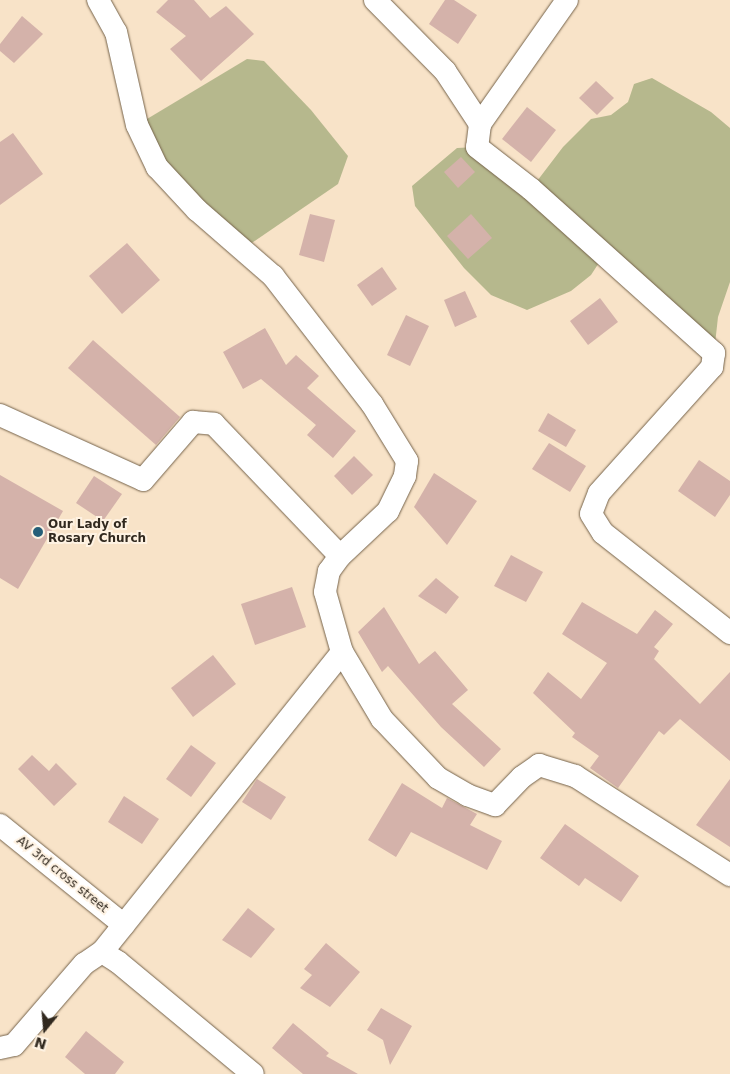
<!DOCTYPE html>
<style>
body{margin:0}
#map{position:relative;width:730px;height:1074px;overflow:hidden;background:#f8e3c8;font-family:"DejaVu Sans",sans-serif}
div>[style]{position:absolute}
.green>*{inset:0;background:#b6b88d}
.building>*{inset:0;background:#d4b2aa}
.roads{filter:drop-shadow(0 0 1px #75634b) drop-shadow(0 0 1px #75634b)}
.minor>*{height:22px;margin:-11px;padding:0 11px;transform-origin:11px;border-radius:11px;background:#fff}
.dots>*{width:14px;height:14px;translate:-50% -50%;box-sizing:border-box;border:2px solid #fef2e2;border-radius:50%}
span{translate:-50% -50%;white-space:nowrap;text-align:center;line-height:1.15;-webkit-text-stroke:4px #fef2e2;paint-order:stroke}
.poi-label{font-size:12px;color:#31291f;font-weight:700}
.left{translate:0 -50%;text-align:left}
.street-label{font-size:12px;color:#31291f}
.north{position:absolute;left:20px;top:1004px;width:50px;height:50px;-webkit-text-stroke:4px #fef2e2;paint-order:stroke;rotate:197deg;font-size:14px;font-weight:700;line-height:20px;text-align:center;color:#31291f}
.north::after{content:'';display:block;margin:auto;width:18px;height:22px;background:#31291f;clip-path:polygon(50% 0,100% 100%,50% 72%,0 100%)}
</style>
<div id="map">
<div class="green">
<div style="clip-path:polygon(247px 59px,264px 61px,311px 110px,348px 156px,338px 184px,243px 249px,197px 210px,137px 125px)"></div>
<div style="clip-path:polygon(652px 78px,711px 112px,730px 128px,730px 282px,718px 317px,714px 353px,604px 255px,591px 275px,571px 291px,527px 310px,491px 295px,464px 268px,415px 206px,412px 186px,457px 148px,477px 147px,531px 189px,563px 147px,591px 119px,611px 115px,628px 102px,634px 84px)"></div>
</div>
<div class="building">
<div style="clip-path:polygon(168px 0,194px 0,210px 18px,226px 6px,254px 34px,201px 81px,170px 49px,186px 36px,156px 12px)"></div>
<div style="clip-path:polygon(445px 0,454px 0,477px 15px,458px 44px,429px 24px)"></div>
<div style="clip-path:polygon(22px 16px,43px 34px,14px 63px,0 51px,0 44px)"></div>
<div style="clip-path:polygon(596px 81px,614px 98px,597px 115px,579px 98px)"></div>
<div style="clip-path:polygon(527px 107px,556px 130px,531px 162px,502px 139px)"></div>
<div style="clip-path:polygon(13px 133px,43px 174px,0 205px,0 142px)"></div>
<div style="clip-path:polygon(461px 157px,475px 172px,458px 188px,444px 172px)"></div>
<div style="clip-path:polygon(310px 214px,335px 220px,324px 262px,299px 255px)"></div>
<div style="clip-path:polygon(471px 214px,492px 238px,468px 259px,447px 236px)"></div>
<div style="clip-path:polygon(127px 243px,160px 280px,122px 314px,89px 276px)"></div>
<div style="clip-path:polygon(382px 267px,397px 289px,372px 306px,357px 285px)"></div>
<div style="clip-path:polygon(465px 291px,477px 317px,455px 327px,444px 300px)"></div>
<div style="clip-path:polygon(600px 298px,618px 322px,588px 345px,570px 321px)"></div>
<div style="clip-path:polygon(406px 315px,429px 326px,410px 366px,387px 355px)"></div>
<div style="clip-path:polygon(265px 328px,286px 365px,296px 355px,319px 376px,307px 388px,356px 431px,333px 458px,307px 435px,316px 425px,261px 379px,243px 389px,223px 352px)"></div>
<div style="clip-path:polygon(93px 340px,180px 417px,156px 445px,68px 368px)"></div>
<div style="clip-path:polygon(548px 413px,576px 430px,566px 447px,538px 431px)"></div>
<div style="clip-path:polygon(549px 443px,586px 466px,570px 492px,532px 469px)"></div>
<div style="clip-path:polygon(354px 456px,373px 475px,352px 495px,334px 476px)"></div>
<div style="clip-path:polygon(699px 460px,730px 481px,730px 495px,715px 517px,678px 491px)"></div>
<div style="clip-path:polygon(434px 473px,477px 501px,447px 545px,414px 507px)"></div>
<div style="clip-path:polygon(0 475px,63px 511px,18px 589px,0 578px)"></div>
<div style="clip-path:polygon(94px 476px,122px 494px,103px 521px,76px 503px)"></div>
<div style="clip-path:polygon(511px 555px,543px 572px,526px 602px,494px 586px)"></div>
<div style="clip-path:polygon(436px 578px,459px 597px,446px 614px,418px 596px)"></div>
<div style="clip-path:polygon(292px 587px,306px 627px,255px 645px,241px 604px)"></div>
<div style="clip-path:polygon(582px 602px,637px 634px,655px 610px,673px 624px,654px 647px,659px 651px,654px 659px,700px 704px,730px 672px,730px 761px,680px 719px,664px 735px,659px 731px,618px 788px,590px 768px,599px 756px,572px 737px,575px 733px,533px 693px,548px 672px,581px 699px,607px 663px,562px 634px)"></div>
<div style="clip-path:polygon(384px 607px,419px 664px,435px 651px,468px 690px,452px 704px,501px 749px,484px 767px,441px 727px,388px 666px,382px 672px,358px 632px)"></div>
<div style="clip-path:polygon(213px 655px,236px 684px,193px 717px,171px 688px)"></div>
<div style="clip-path:polygon(191px 745px,216px 763px,191px 797px,166px 779px)"></div>
<div style="clip-path:polygon(32px 755px,49px 771px,56px 763px,77px 784px,54px 806px,18px 769px)"></div>
<div style="clip-path:polygon(257px 779px,286px 797px,271px 820px,242px 802px)"></div>
<div style="clip-path:polygon(730px 779px,730px 847px,696px 825px)"></div>
<div style="clip-path:polygon(402px 783px,442px 808px,447px 798px,477px 814px,470px 825px,502px 841px,487px 870px,411px 832px,396px 857px,368px 840px)"></div>
<div style="clip-path:polygon(124px 796px,159px 819px,142px 844px,108px 822px)"></div>
<div style="clip-path:polygon(565px 824px,639px 876px,621px 902px,585px 878px,579px 886px,540px 858px)"></div>
<div style="clip-path:polygon(248px 908px,275px 929px,251px 958px,222px 940px)"></div>
<div style="clip-path:polygon(326px 943px,360px 972px,330px 1007px,300px 988px,312px 975px,304px 969px)"></div>
<div style="clip-path:polygon(381px 1008px,412px 1026px,390px 1065px,383px 1040px,367px 1030px)"></div>
<div style="clip-path:polygon(293px 1023px,329px 1053px,326px 1056px,358px 1074px,303px 1074px,272px 1048px)"></div>
<div style="clip-path:polygon(86px 1031px,124px 1062px,115px 1074px,85px 1074px,65px 1057px)"></div>
</div>
<div class="roads">
<div class="minor">
<div style="left:98px;top:0;width:37px;rotate:61deg"></div>
<div style="left:116px;top:32px;width:95px;rotate:77.3deg"></div>
<div style="left:137px;top:125px;width:47px;rotate:64.5deg"></div>
<div style="left:157px;top:167px;width:59px;rotate:47.1deg"></div>
<div style="left:197px;top:210px;width:101px;rotate:41deg"></div>
<div style="left:273px;top:276px;width:162px;rotate:52.3deg"></div>
<div style="left:372px;top:404px;width:67px;rotate:58.4deg"></div>
<div style="left:407px;top:461px;width:15px;rotate:98deg"></div>
<div style="left:405px;top:476px;width:39px;rotate:116deg"></div>
<div style="left:388px;top:511px;width:66px;rotate:136.8deg"></div>
<div style="left:340px;top:556px;width:19px;rotate:126deg"></div>
<div style="left:329px;top:571px;width:21px;rotate:101deg"></div>
<div style="left:325px;top:592px;width:62px;rotate:74.2deg"></div>
<div style="left:342px;top:652px;width:78px;rotate:59.2deg"></div>
<div style="left:382px;top:719px;width:81px;rotate:46.5deg"></div>
<div style="left:438px;top:778px;width:34px;rotate:30deg"></div>
<div style="left:467px;top:795px;width:30px;rotate:20deg"></div>
<div style="left:495px;top:805px;width:39px;rotate:-46deg"></div>
<div style="left:522px;top:777px;width:21px;rotate:-35deg"></div>
<div style="left:539px;top:765px;width:38px;rotate:17deg"></div>
<div style="left:575px;top:776px;width:184px;rotate:32.6deg"></div>
<div style="left:375px;top:0;width:100px;rotate:45.4deg"></div>
<div style="left:445px;top:71px;width:64px;rotate:56.6deg"></div>
<div style="left:480px;top:124px;width:23px;rotate:97deg"></div>
<div style="left:477px;top:147px;width:68px;rotate:37.9deg"></div>
<div style="left:531px;top:189px;width:246px;rotate:41.9deg"></div>
<div style="left:714px;top:353px;width:14px;rotate:98deg"></div>
<div style="left:712px;top:367px;width:169px;rotate:131.9deg"></div>
<div style="left:599px;top:493px;width:22px;rotate:111deg"></div>
<div style="left:591px;top:514px;width:22px;rotate:58deg"></div>
<div style="left:603px;top:533px;width:162px;rotate:38.2deg"></div>
<div style="left:480px;top:124px;width:151px;rotate:-54.9deg"></div>
<div style="left:0;top:415px;width:157px;rotate:24.4deg"></div>
<div style="left:143px;top:480px;width:77px;rotate:-49.2deg"></div>
<div style="left:193px;top:422px;width:21px;rotate:5deg"></div>
<div style="left:214px;top:424px;width:182px;rotate:46.3deg"></div>
<div style="left:0;top:825px;width:159px;rotate:38.9deg"></div>
<div style="left:102px;top:952px;width:384px;rotate:-51.3deg"></div>
<div style="left:0;top:1048px;width:14px;rotate:-12deg"></div>
<div style="left:14px;top:1045px;width:107px;rotate:-49.2deg"></div>
<div style="left:84px;top:964px;width:22px;rotate:-34deg"></div>
<div style="left:102px;top:952px;width:19px;rotate:32deg"></div>
<div style="left:118px;top:962px;width:175px;rotate:39.7deg"></div>
</div>
</div>
<div class="dots">
<div style="left:38px;top:532px;background:#265e78"></div>
</div>
<div class="poi-label">
<span class="left" style="left:48px;top:532px">Our Lady of<br>Rosary Church</span>
</div>
<div class="street-label">
<span style="left:62px;top:875px;rotate:39deg">AV 3rd cross street</span>
</div>
<div class="north">N</div>
</div>
